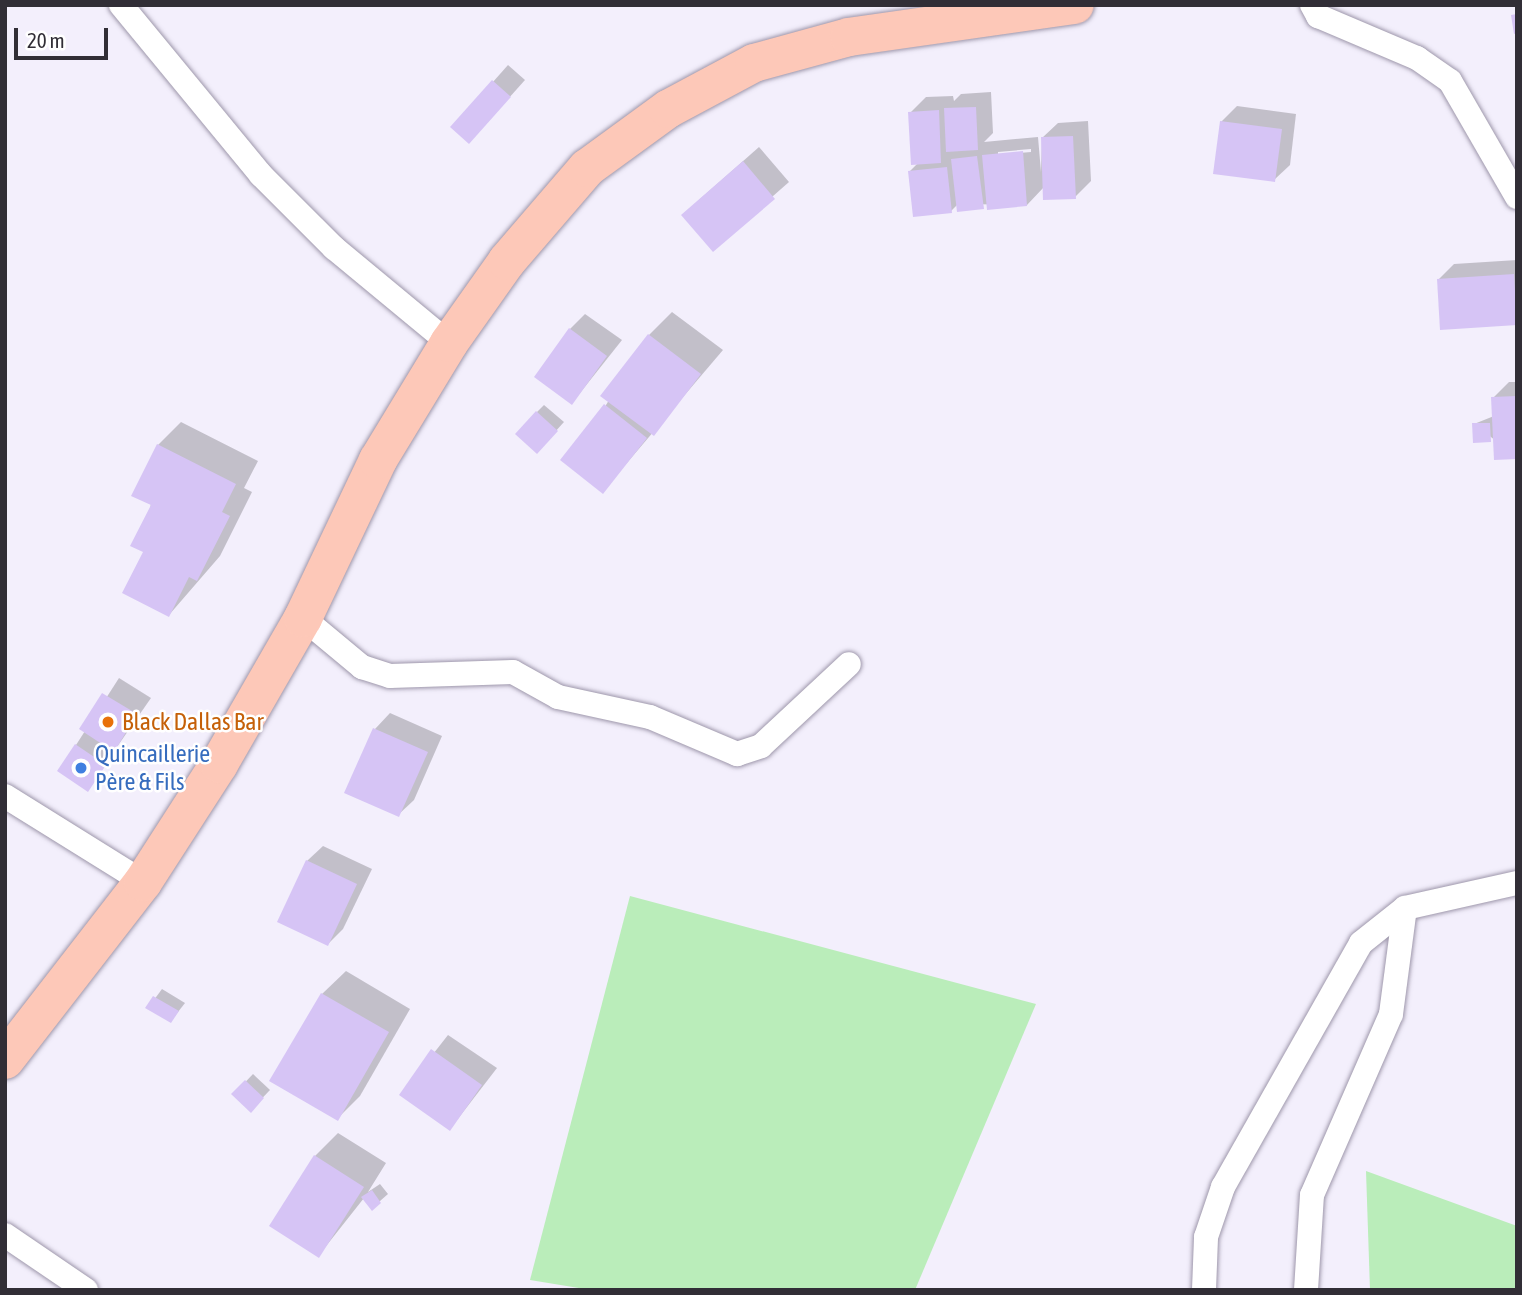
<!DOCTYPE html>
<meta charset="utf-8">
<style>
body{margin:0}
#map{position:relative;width:1522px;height:1295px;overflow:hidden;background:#f3effc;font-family:"Asap Condensed",sans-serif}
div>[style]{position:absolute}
.green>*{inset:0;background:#baedba}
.shadow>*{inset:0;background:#0003}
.building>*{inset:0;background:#d6c4f5}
.roads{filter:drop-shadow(0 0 2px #9e97ab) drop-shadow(0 0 2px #9e97ab)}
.street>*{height:24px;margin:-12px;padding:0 12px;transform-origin:12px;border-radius:12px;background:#fff}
.primary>*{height:38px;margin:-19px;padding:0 19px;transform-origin:19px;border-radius:19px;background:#fdc8b8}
.dots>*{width:19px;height:19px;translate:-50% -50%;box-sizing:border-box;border:4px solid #fff;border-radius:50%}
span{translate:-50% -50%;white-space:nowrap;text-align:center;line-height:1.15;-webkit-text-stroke:5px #fff;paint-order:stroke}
.food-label{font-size:24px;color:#c56008}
.left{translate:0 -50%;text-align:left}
.shop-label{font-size:24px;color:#366cbe}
.frame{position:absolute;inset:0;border:7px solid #312e36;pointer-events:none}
.scale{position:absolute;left:14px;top:28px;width:94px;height:32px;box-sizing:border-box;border:4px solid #312e36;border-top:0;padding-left:9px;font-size:21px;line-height:24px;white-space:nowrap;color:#312e36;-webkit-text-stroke:5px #fff;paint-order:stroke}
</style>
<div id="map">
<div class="green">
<div style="clip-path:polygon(630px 896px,1036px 1004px,915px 1290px,591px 1290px,530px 1280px)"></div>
<div style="clip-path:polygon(1366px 1171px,1517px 1226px,1517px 1290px,1370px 1290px)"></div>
</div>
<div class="shadow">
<div style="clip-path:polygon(508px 65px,525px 80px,484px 126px,453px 127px)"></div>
<div style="clip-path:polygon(evenodd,991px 92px,993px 133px,984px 142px,1038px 137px,1041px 172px,1042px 138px,1058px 123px,1088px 121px,1091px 181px,1075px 197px,1044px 187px,1027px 205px,958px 204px,951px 211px,910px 171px,919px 162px,910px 113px,926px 97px,953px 96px,954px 101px,961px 94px,991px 92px,1031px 149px,1031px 152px,998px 155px,998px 152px,1031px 149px)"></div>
<div style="clip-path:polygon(1237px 106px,1296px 114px,1290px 165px,1274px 180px,1221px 122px)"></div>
<div style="clip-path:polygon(759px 147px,789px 182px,713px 249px,699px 200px)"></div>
<div style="clip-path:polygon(1517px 260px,1517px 324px,1438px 280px,1454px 264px)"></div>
<div style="clip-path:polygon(672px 312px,723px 350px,603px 491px,606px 405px,649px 335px)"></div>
<div style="clip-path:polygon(585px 314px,622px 340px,572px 403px,570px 329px)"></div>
<div style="clip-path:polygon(1509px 382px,1517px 382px,1517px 457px,1474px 424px,1494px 416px,1493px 398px)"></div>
<div style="clip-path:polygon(544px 405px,564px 422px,544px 444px,537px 412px)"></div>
<div style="clip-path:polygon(181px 422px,258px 461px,244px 488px,252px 492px,220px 556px,169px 615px,145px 552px,158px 445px)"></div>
<div style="clip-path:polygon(119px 678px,151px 698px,87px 790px,76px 745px)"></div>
<div style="clip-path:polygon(390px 713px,442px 736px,414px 800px,398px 815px,347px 792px,375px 729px)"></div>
<div style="clip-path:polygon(323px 846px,372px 869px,343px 929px,328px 944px,307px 861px)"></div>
<div style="clip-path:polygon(346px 971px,410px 1009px,360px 1096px,337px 1119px,322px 994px)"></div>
<div style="clip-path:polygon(162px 989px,185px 1003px,171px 1021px,148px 1008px)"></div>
<div style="clip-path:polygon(448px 1035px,497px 1068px,450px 1129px,401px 1095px)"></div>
<div style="clip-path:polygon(253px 1074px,270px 1090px,251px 1110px,234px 1094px)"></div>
<div style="clip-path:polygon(338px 1133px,386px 1163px,368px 1192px,380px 1184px,388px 1194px,372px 1208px,364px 1198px,319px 1255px,315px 1156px)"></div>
</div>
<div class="building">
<div style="clip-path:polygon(1517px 14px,1517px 33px,1514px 34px,1511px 15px)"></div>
<div style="clip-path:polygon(492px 80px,511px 97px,469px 144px,450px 127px)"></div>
<div style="clip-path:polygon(976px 107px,978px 150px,946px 152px,944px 108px)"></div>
<div style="clip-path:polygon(939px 110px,941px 163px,911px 165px,908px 112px)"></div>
<div style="clip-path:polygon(1220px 121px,1282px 129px,1275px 182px,1213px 174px)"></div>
<div style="clip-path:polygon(1073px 136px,1076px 199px,1043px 200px,1041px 137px)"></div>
<div style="clip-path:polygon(1023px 151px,1027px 206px,987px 210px,982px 155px)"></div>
<div style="clip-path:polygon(977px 156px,984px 209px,957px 212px,951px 159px)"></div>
<div style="clip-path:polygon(743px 161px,775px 199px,713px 252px,681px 215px)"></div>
<div style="clip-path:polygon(947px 167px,952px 213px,913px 217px,908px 171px)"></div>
<div style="clip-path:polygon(1514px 274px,1517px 325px,1440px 330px,1437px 279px)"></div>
<div style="clip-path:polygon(569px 328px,607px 356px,572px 405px,534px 377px)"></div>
<div style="clip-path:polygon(648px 334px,701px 374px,654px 436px,600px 396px)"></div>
<div style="clip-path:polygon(1517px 396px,1517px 459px,1494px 460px,1491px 397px)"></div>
<div style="clip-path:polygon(604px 404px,647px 438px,603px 494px,560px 460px)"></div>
<div style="clip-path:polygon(536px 411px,558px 431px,537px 454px,515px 434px)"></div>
<div style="clip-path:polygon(1472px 423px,1490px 423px,1491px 442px,1473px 443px)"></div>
<div style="clip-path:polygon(157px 444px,236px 484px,222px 512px,230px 516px,197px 581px,189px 577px,169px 617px,122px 593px,143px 552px,130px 546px,151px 505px,131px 496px)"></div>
<div style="clip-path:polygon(102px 693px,137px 714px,114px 752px,79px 729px)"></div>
<div style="clip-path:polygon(373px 728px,428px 752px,399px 817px,344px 793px)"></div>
<div style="clip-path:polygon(75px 744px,106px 765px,88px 792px,57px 771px)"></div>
<div style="clip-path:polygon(306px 860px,357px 884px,328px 946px,277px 922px)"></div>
<div style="clip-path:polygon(321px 993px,389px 1032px,338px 1121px,269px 1081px)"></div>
<div style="clip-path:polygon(153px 996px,179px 1011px,171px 1023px,145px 1008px)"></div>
<div style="clip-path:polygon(431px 1049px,482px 1085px,450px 1131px,399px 1095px)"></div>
<div style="clip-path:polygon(245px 1080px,264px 1098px,251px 1113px,231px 1094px)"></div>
<div style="clip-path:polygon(314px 1155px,364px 1187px,319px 1258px,269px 1226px)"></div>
<div style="clip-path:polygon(372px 1190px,381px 1203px,372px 1211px,361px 1197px)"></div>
</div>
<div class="roads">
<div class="street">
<div style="left:121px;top:5px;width:220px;rotate:50.5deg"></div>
<div style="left:261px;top:175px;width:103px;rotate:45deg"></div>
<div style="left:334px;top:248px;width:149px;rotate:39.6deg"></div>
<div style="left:1312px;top:5px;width:13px;rotate:61deg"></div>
<div style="left:1318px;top:16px;width:108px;rotate:23deg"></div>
<div style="left:1417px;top:58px;width:40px;rotate:34.9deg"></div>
<div style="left:1450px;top:81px;width:134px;rotate:60deg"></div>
<div style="left:303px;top:618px;width:77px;rotate:39.7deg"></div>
<div style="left:362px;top:667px;width:29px;rotate:18deg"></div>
<div style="left:390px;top:676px;width:123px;rotate:-1.9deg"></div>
<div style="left:513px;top:672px;width:51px;rotate:29.1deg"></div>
<div style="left:558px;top:697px;width:94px;rotate:12.3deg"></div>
<div style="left:650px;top:717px;width:95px;rotate:23deg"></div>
<div style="left:737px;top:754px;width:25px;rotate:-18deg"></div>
<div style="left:761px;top:746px;width:120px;rotate:-43deg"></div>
<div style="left:5px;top:796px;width:163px;rotate:31.9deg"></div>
<div style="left:5px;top:1235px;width:98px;rotate:34.2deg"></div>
<div style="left:1204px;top:1290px;width:53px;rotate:-87.8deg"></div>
<div style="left:1206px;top:1237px;width:53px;rotate:-71.2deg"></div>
<div style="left:1223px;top:1187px;width:280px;rotate:-60.5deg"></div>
<div style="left:1361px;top:943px;width:56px;rotate:-38.5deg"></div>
<div style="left:1405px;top:908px;width:115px;rotate:-12.6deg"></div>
<div style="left:1306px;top:1290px;width:95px;rotate:-86.4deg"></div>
<div style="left:1312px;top:1195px;width:197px;rotate:-66.4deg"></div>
<div style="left:1391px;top:1014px;width:107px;rotate:-82.5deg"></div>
</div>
<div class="primary">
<div style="left:5px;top:1060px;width:225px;rotate:-52.2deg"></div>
<div style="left:143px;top:882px;width:140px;rotate:-57.2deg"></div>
<div style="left:219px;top:764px;width:168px;rotate:-60.1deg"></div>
<div style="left:303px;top:618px;width:175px;rotate:-64.6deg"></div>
<div style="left:378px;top:460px;width:137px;rotate:-58.7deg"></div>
<div style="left:449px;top:343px;width:100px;rotate:-54.7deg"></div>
<div style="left:507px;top:261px;width:123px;rotate:-49.3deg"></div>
<div style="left:587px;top:168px;width:100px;rotate:-36.1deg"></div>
<div style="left:668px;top:109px;width:98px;rotate:-28.1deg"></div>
<div style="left:754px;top:63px;width:98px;rotate:-15.3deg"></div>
<div style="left:849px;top:37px;width:228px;rotate:-8.1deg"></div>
</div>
</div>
<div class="dots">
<div style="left:108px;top:722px;background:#e8710a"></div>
<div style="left:81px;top:768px;background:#3f7fe0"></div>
</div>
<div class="food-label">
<span class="left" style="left:122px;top:722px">Black Dallas Bar</span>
</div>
<div class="shop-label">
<span class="left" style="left:95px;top:768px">Quincaillerie<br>Père &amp; Fils</span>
</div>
<div class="frame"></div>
<div class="scale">20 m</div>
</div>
